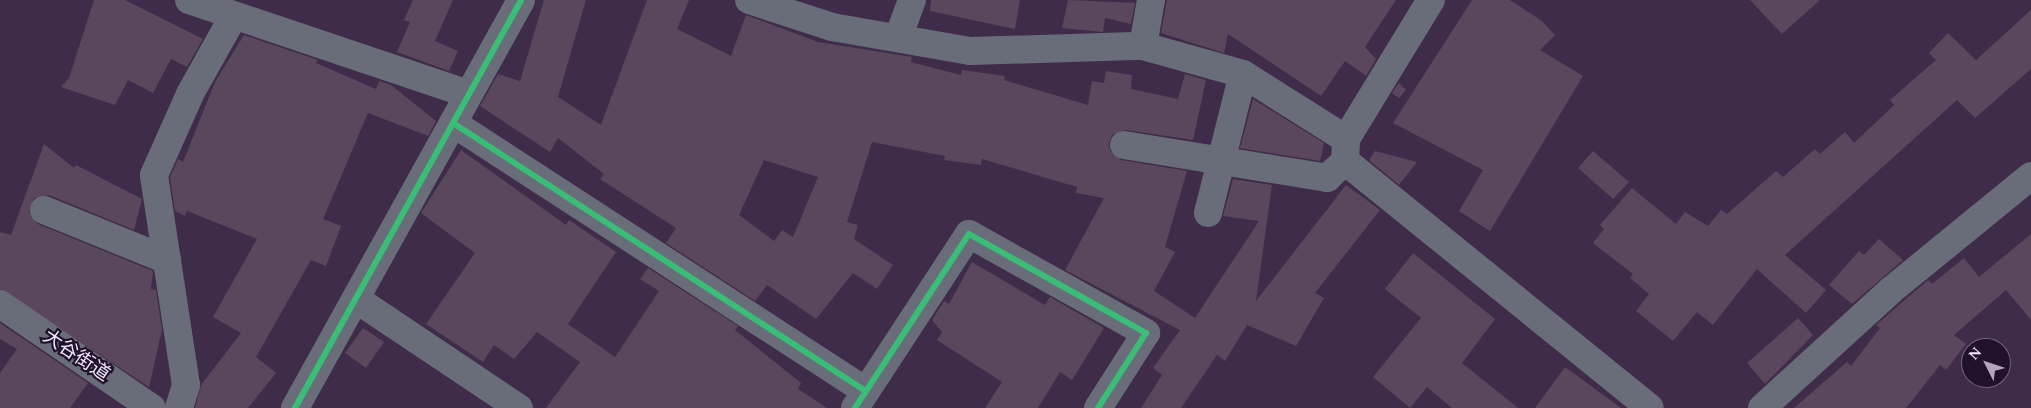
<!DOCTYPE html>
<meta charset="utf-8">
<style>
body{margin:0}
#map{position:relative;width:2031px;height:408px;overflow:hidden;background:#3e2c4a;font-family:Spectral,"Noto Sans JP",serif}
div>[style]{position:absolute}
.building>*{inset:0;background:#5a475e}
.minor>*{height:28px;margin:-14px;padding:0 14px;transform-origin:14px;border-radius:14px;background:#696d79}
.cycleway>*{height:6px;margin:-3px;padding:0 3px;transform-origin:3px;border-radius:3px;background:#3abd76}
span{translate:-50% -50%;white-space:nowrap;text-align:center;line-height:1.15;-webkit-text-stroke:4.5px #20122b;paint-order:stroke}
.street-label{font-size:19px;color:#f0e6fb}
.north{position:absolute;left:1961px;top:338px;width:50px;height:50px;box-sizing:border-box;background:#20122b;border:1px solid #73677e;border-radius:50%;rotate:311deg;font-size:14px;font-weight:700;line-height:20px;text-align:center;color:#f0e6fb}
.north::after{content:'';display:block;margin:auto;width:18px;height:22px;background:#b2a5bd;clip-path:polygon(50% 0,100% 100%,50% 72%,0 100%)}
</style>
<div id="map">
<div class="building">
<div style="clip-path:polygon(94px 0,125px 0,203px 39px,187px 67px,171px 59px,153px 93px,128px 80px,115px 105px,61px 87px,69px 78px)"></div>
<div style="clip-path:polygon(413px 0,453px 0,435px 41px,458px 51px,449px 71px,397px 52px,410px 22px,404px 20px)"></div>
<div style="clip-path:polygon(evenodd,544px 0,586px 0,558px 97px,601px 125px,647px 0,689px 0,677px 29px,731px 56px,746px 15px,818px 42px,912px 57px,911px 62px,961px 75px,962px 70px,1005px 76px,1004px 80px,1088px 105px,1092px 81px,1104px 83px,1106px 71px,1132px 75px,1131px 89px,1178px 99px,1185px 74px,1206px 80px,1193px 140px,1126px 130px,1112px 135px,1109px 143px,1110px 151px,1121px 160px,1187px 171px,1165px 247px,1175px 252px,1154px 291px,1195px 318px,1259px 221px,1223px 216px,1233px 179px,1272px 185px,1256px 301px,1346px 185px,1380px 210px,1315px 293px,1324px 298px,1296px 346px,1247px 325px,1225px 361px,1217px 355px,1181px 408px,1141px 408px,1162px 375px,1153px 368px,1180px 330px,1065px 270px,1104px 198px,1076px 193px,1077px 187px,982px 159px,981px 165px,944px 160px,945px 156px,872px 142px,847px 222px,858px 225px,854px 239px,893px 265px,877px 289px,853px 273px,816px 319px,767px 285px,755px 301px,666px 243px,676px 228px,600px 179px,604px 174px,558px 138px,550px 152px,480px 106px,498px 74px,520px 81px,544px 0,764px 160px,818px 177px,793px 237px,782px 230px,774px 241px,739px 215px,764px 160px)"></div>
<div style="clip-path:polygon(931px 0,1020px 0,1015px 29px,930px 11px)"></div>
<div style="clip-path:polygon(1068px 0,1135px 3px,1131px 24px,1105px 18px,1103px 32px,1062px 28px)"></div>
<div style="clip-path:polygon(1167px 0,1396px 0,1365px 47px,1376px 59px,1366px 76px,1345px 61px,1321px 96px,1228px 34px,1224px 53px,1161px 33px)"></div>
<div style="clip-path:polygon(1472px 0,1510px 0,1542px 21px,1555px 35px,1540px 50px,1583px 76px,1490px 231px,1459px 211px,1483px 170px,1393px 123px)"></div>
<div style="clip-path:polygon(1750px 0,1820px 0,1782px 34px)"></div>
<div style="clip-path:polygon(2031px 10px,2031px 69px,1975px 118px,1957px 100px,1785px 255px,1826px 290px,1806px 313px,1757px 269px,1713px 325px,1697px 312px,1673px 341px,1636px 311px,1649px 294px,1630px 278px,1633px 274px,1593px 243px,1604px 229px,1600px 225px,1632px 188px,1676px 224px,1685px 212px,1708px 226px,1721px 210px,1727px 214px,1776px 171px,1783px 177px,1815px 149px,1820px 154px,1845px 132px,1854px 143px,1894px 105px,1890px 100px,1936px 60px,1929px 53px,1948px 33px,1976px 60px)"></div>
<div style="clip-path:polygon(244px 35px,318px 60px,316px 63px,376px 89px,379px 81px,391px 85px,436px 121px,428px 136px,368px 113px,323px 219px,341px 226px,326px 266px,311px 260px,256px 357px,276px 373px,248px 408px,195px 408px,201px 385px,241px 333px,213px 317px,257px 239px,187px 211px,185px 216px,175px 211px,170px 177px,178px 159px,183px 162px,215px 82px)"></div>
<div style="clip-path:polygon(1399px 83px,1406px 90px,1399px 98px,1392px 93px)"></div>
<div style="clip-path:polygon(1253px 99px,1324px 143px,1320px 161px,1240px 148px)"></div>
<div style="clip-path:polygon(44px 144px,74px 168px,76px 165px,142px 199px,134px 230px,49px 195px,34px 198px,29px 212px,38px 224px,153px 271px,151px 289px,156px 290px,162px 330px,149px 387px,0 289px,0 232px,11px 235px)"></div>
<div style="clip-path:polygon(461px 150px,566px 225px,569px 220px,616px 252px,568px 324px,615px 357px,659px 291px,640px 279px,648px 268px,738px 326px,735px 330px,801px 383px,798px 389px,827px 408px,546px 408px,580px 362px,537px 332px,514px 359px,494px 345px,483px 362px,426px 324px,475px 253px,421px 213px)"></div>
<div style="clip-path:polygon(1375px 151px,1417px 162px,1399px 185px,1369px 160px)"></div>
<div style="clip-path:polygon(1593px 151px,1629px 182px,1613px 199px,1578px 168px)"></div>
<div style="clip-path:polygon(2031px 234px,2031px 320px,2006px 290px,1954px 335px,1966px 344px,1946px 370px,1940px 365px,1906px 408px,1794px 408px,1847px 362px,1851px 366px,1880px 328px,1876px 325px,1928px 280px,1932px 284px,1964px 258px,1979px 277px)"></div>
<div style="clip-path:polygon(1879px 239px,1903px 260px,1852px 304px,1829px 285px,1859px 251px,1864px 255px)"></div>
<div style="clip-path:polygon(1413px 253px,1495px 319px,1462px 363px,1518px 408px,1452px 408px,1427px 387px,1410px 408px,1373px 377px,1421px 318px,1385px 289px)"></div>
<div style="clip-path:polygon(972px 262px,1045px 305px,1050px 297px,1104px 328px,1072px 380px,1060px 372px,1038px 408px,985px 408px,1002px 382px,937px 340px,942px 332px,932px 320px,944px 301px,949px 304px)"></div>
<div style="clip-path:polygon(1798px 318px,1813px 335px,1765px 384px,1747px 363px)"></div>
<div style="clip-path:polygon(0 323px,88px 383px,70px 408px,0 408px,0 373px,17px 349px,0 339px)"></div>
<div style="clip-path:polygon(363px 328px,384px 342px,366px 368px,345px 353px)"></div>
<div style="clip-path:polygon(1565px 367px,1621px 408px,1535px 408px)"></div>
</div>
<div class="minor">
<div style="left:189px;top:0;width:294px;rotate:18.6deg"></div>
<div style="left:749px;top:0;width:87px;rotate:18deg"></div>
<div style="left:832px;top:27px;width:140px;rotate:9.9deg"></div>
<div style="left:970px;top:51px;width:173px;rotate:-1.7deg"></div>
<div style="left:1143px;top:46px;width:47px;rotate:-80.1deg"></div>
<div style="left:898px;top:38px;width:40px;rotate:-69.8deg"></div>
<div style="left:1143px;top:46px;width:104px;rotate:15.6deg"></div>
<div style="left:1243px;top:74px;width:122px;rotate:32.3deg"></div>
<div style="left:453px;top:123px;width:492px;rotate:33deg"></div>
<div style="left:1124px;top:145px;width:206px;rotate:9.2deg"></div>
<div style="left:1327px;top:178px;width:25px;rotate:-43deg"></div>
<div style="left:1345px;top:161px;width:22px;rotate:-87deg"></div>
<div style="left:1346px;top:139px;width:163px;rotate:-58.6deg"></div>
<div style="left:1345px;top:161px;width:392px;rotate:39deg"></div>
<div style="left:44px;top:210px;width:133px;rotate:22.1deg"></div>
<div style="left:1208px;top:213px;width:143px;rotate:-75.9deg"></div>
<div style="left:356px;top:299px;width:196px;rotate:33.8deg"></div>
<div style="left:0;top:304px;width:184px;rotate:34.4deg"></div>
<div style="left:179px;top:408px;width:24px;rotate:-73deg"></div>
<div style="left:186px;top:385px;width:212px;rotate:-98.7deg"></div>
<div style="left:154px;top:175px;width:89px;rotate:-66deg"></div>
<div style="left:190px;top:94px;width:88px;rotate:-60.8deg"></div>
<div style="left:295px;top:408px;width:466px;rotate:-61deg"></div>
<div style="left:855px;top:408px;width:208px;rotate:-56.8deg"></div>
<div style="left:969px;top:234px;width:203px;rotate:29.2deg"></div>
<div style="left:1146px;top:333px;width:89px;rotate:122.6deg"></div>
<div style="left:1762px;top:408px;width:173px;rotate:-42.4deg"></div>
<div style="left:1890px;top:291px;width:182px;rotate:-39.2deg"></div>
</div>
<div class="cycleway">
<div style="left:453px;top:123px;width:492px;rotate:33deg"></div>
<div style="left:295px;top:408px;width:466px;rotate:-61deg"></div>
<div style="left:855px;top:408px;width:208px;rotate:-56.8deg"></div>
<div style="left:969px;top:234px;width:203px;rotate:29.2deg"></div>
<div style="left:1146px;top:333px;width:89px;rotate:122.6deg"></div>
</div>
<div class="street-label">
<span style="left:76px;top:356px;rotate:34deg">大谷街道</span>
</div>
<div class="north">N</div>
</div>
